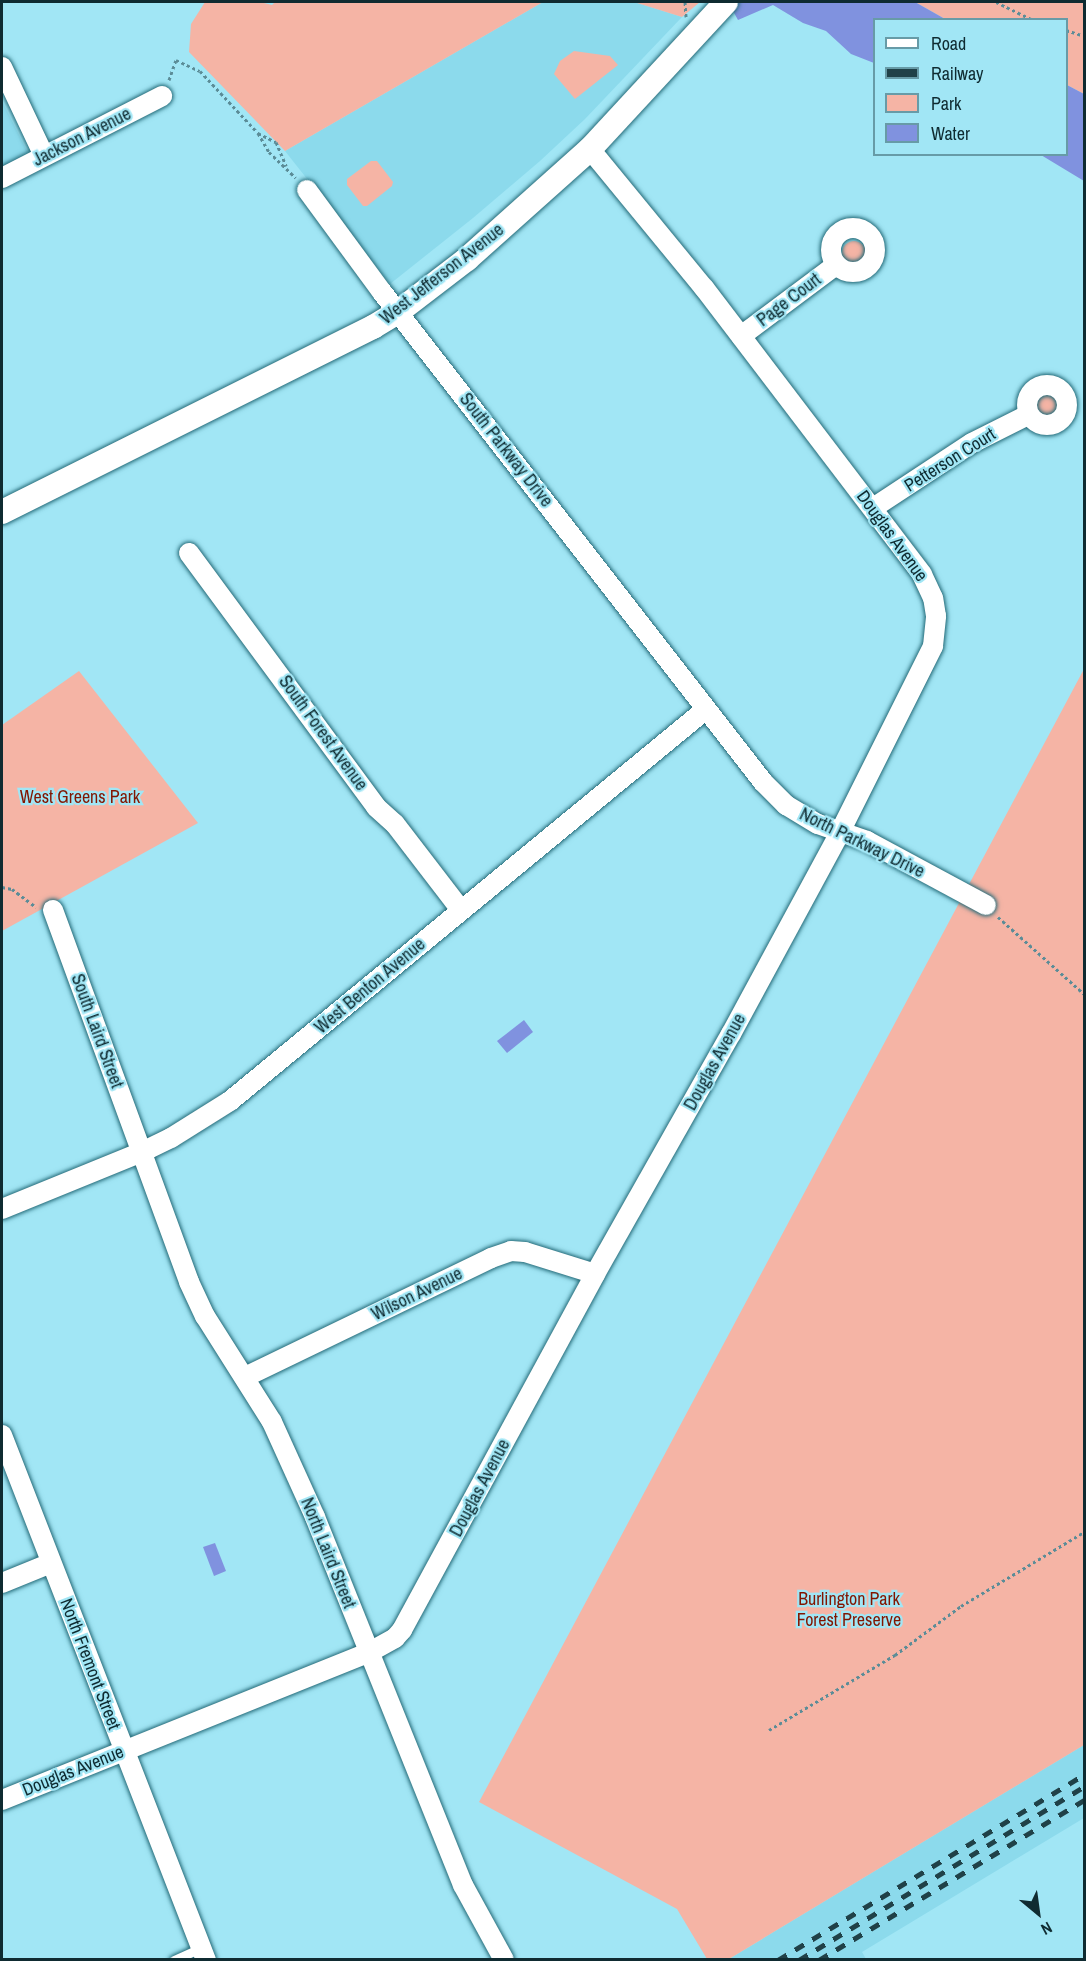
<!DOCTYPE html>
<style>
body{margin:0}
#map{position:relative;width:1086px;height:1961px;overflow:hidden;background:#a1e6f5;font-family:"Archivo Narrow",sans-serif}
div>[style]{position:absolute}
.built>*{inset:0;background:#8cdaec}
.green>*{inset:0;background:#f5b4a5}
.round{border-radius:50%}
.water>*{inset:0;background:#8092df}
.path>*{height:3px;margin-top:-1.5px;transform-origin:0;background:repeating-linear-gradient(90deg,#5b8c97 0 3px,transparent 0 6px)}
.roads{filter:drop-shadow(0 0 2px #246a78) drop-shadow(0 0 2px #246a78)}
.service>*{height:9px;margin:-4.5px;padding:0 4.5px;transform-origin:4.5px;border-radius:4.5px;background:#fff}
.minor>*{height:20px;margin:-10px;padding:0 10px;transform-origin:10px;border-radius:10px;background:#fff}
.minor>.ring{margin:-10px;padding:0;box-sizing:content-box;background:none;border:20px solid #fff;border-radius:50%}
.tertiary>*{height:24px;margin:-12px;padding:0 12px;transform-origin:12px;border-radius:12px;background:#fff}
.rail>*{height:4.5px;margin-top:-2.25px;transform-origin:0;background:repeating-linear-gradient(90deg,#204148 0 10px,transparent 0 20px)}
span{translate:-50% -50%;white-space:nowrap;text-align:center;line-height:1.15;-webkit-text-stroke:4.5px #a1e6f5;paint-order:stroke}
.street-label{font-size:18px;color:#0f2b31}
.park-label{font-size:18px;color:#821500}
.frame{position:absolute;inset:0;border:3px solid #0f2b31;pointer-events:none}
.legend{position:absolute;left:873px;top:18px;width:195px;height:138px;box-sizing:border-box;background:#a1e6f5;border:2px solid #679ba7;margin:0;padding:8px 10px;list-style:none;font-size:18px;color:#0f2b31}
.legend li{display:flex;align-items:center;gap:12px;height:30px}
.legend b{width:30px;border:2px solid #679ba7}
.north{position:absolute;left:1008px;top:1883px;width:60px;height:60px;-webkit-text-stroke:4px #a1e6f5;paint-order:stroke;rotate:151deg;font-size:16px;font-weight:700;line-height:24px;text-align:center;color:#0f2b31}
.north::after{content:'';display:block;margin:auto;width:21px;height:27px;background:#0f2b31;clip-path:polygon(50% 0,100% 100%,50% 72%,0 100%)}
</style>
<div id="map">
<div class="built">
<div style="clip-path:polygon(543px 2px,634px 2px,682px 17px,585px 119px,540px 161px,473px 218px,390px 284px,285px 151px)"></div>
<div style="clip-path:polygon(2px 101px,28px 153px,2px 167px)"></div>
<div style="clip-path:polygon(1084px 1745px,1084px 1818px,862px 1952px,866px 1959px,729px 1959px)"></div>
</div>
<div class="green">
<div style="clip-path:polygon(205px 2px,260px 2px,272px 5px,275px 2px,543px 2px,285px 151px,189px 52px,191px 24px)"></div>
<div style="clip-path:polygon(634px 2px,700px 2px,682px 17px)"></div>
<div style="clip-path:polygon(915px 2px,1084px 2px,1084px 94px,1067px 85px,1066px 20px,945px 19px)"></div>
<div style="clip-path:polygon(574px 51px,610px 56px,618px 65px,575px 99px,554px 74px,560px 61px)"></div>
<div style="clip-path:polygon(371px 161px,377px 161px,393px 182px,392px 186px,367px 206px,363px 206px,347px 185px,347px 179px)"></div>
<div class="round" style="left:842px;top:241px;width:24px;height:24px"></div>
<div class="round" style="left:1035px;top:394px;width:24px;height:24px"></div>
<div style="clip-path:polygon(1084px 669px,1084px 1745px,729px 1959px,707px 1959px,677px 1909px,479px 1802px)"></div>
<div style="clip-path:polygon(79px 671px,198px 823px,2px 931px,2px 725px)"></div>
</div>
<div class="water">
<div style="clip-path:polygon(728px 2px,915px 2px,945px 19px,874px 20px,874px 63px,851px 54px,826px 31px,803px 23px,773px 5px,738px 20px)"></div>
<div style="clip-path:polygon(1067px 85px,1084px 94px,1084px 181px,1041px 155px,1066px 154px)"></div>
<div style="clip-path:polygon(524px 1020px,533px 1032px,507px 1053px,497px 1041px)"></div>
<div style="clip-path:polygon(215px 1543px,226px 1571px,214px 1576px,203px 1547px)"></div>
</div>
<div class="path">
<div style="left:685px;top:2px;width:15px;rotate:86deg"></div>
<div style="left:996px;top:2px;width:41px;rotate:25.9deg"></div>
<div style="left:1066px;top:30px;width:19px;rotate:18deg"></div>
<div style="left:169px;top:80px;width:21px;rotate:-71deg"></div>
<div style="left:176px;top:60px;width:26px;rotate:25deg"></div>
<div style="left:200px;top:71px;width:85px;rotate:46.9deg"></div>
<div style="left:258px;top:133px;width:22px;rotate:60deg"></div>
<div style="left:269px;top:152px;width:37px;rotate:44deg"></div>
<div style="left:258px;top:133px;width:20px;rotate:27deg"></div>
<div style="left:276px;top:142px;width:26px;rotate:67deg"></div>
<div style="left:2px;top:887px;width:10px;rotate:11deg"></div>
<div style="left:12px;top:889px;width:30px;rotate:37deg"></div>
<div style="left:998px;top:917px;width:115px;rotate:41.8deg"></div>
<div style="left:769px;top:1730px;width:147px;rotate:-30.8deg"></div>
<div style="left:895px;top:1655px;width:82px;rotate:-36.6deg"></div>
<div style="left:961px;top:1606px;width:144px;rotate:-31deg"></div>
</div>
<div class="roads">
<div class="service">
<div style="left:174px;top:1960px;width:30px;rotate:-24deg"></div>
</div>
<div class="minor">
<div style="left:2px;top:67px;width:98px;rotate:64.7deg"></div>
<div style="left:2px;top:178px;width:180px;rotate:-27.1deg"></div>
<div style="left:307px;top:190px;width:127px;rotate:53.7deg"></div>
<div style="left:382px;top:292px;width:621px;rotate:52.13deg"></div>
<div style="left:763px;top:782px;width:33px;rotate:45deg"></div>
<div style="left:786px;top:805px;width:37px;rotate:31deg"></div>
<div style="left:818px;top:824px;width:52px;rotate:19.1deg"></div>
<div style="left:867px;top:841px;width:135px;rotate:28.3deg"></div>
<div class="ring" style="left:831px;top:228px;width:24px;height:24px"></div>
<div style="left:741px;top:336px;width:119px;rotate:-36.8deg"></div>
<div class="ring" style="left:1027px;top:385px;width:20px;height:20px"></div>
<div style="left:873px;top:508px;width:118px;rotate:-33.3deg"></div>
<div style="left:972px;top:443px;width:63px;rotate:-26.6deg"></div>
<div style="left:189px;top:553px;width:315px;rotate:53.6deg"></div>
<div style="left:376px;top:807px;width:25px;rotate:42deg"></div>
<div style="left:395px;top:824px;width:108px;rotate:52.5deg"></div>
<div style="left:53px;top:910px;width:396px;rotate:69.9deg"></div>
<div style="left:189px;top:1282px;width:38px;rotate:65deg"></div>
<div style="left:205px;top:1316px;width:125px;rotate:57.7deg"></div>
<div style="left:272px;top:1422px;width:104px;rotate:65.6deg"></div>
<div style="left:315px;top:1517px;width:397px;rotate:68.1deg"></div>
<div style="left:463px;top:1885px;width:85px;rotate:61.3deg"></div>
<div style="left:2px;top:1209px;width:151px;rotate:-22.2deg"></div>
<div style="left:142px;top:1152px;width:32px;rotate:-26deg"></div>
<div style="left:171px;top:1138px;width:70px;rotate:-32.1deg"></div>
<div style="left:230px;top:1101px;width:615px;rotate:-39.46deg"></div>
<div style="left:245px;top:1377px;width:273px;rotate:-25.8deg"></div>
<div style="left:491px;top:1258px;width:21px;rotate:-19deg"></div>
<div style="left:511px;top:1251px;width:14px;rotate:4deg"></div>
<div style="left:525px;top:1252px;width:73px;rotate:17.4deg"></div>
<div style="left:2px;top:1435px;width:563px;rotate:68.77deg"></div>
<div style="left:2px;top:1583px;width:53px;rotate:-22.2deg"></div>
<div style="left:2px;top:1800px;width:394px;rotate:-21.9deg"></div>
<div style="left:368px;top:1653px;width:31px;rotate:-29deg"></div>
<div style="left:395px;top:1638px;width:11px;rotate:-49deg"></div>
<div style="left:402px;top:1630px;width:405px;rotate:-61.5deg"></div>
<div style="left:595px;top:1274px;width:276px;rotate:-60.5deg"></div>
<div style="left:731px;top:1034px;width:230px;rotate:-61.6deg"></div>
<div style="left:840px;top:832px;width:208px;rotate:-63.4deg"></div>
<div style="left:933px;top:646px;width:30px;rotate:-84deg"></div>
<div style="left:936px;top:616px;width:18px;rotate:-99deg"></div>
<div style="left:933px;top:598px;width:26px;rotate:-115deg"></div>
<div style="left:922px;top:574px;width:360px;rotate:-127.3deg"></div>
<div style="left:704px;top:288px;width:180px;rotate:-129.4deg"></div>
</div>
<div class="tertiary">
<div style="left:2px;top:512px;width:415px;rotate:-26.5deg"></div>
<div style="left:373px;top:327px;width:29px;rotate:-31deg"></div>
<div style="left:398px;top:312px;width:87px;rotate:-37.5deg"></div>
<div style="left:467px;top:259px;width:165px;rotate:-41.8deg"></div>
<div style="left:590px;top:149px;width:200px;rotate:-47.2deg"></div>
</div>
</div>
<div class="rail">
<div style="left:778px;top:1960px;width:358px;rotate:-31.2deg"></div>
<div style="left:799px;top:1960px;width:333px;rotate:-31.3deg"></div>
<div style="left:819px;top:1960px;width:310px;rotate:-31.1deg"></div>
</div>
<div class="street-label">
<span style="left:82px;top:137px;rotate:-27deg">Jackson Avenue</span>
<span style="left:442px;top:274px;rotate:-38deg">West Jefferson Avenue</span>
<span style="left:789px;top:300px;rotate:-37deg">Page Court</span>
<span style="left:506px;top:450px;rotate:52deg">South Parkway Drive</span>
<span style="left:950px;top:460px;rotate:-32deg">Petterson Court</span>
<span style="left:892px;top:536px;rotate:54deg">Douglas Avenue</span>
<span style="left:323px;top:733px;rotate:54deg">South Forest Avenue</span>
<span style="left:862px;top:843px;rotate:26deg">North Parkway Drive</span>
<span style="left:370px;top:986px;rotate:-40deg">West Benton Avenue</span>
<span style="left:97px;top:1031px;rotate:70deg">South Laird Street</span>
<span style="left:715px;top:1062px;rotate:-61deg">Douglas Avenue</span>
<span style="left:417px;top:1294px;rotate:-26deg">Wilson Avenue</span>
<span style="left:480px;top:1488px;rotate:-62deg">Douglas Avenue</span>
<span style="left:328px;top:1553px;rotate:68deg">North Laird Street</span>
<span style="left:90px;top:1664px;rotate:69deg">North Fremont Street</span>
<span style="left:73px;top:1771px;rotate:-22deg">Douglas Avenue</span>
</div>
<div class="park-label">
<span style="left:80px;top:797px">West Greens Park</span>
<span style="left:849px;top:1610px">Burlington Park<br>Forest Preserve</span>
</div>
<div class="frame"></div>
<ul class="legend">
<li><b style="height:8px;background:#fff"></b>Road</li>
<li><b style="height:8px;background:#204148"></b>Railway</li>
<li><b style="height:16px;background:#f5b4a5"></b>Park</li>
<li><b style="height:16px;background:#8092df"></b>Water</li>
</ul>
<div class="north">N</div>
</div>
